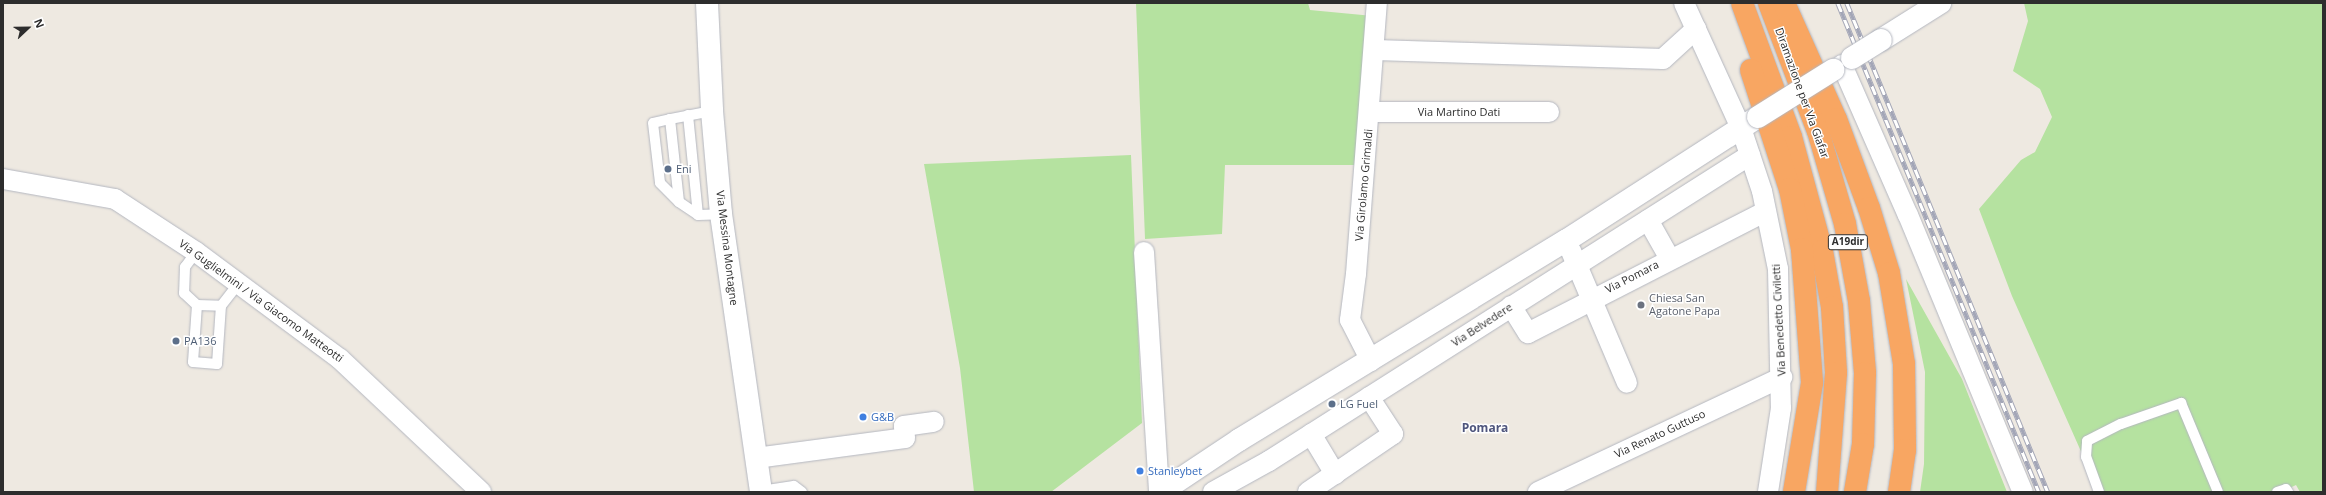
<!DOCTYPE html>
<style>
body{margin:0}
#map{position:relative;width:2326px;height:495px;overflow:hidden;background:#eee9e1;font-family:"Open Sans",sans-serif}
div>[style]{position:absolute}
.green>*{inset:0;background:#b5e2a0}
.roads{filter:drop-shadow(0 0 1px #b4b7c0) drop-shadow(0 0 1px #b4b7c0)}
.lane>*{height:10px;margin:-5px;padding:0 5px;transform-origin:5px;border-radius:5px;background:#fff}
.street>*{height:20px;margin:-10px;padding:0 10px;transform-origin:10px;border-radius:10px;background:#fff}
.secondary>*{height:22px;margin:-11px;padding:0 11px;transform-origin:11px;border-radius:11px;background:#fff}
.highway>*{height:22px;margin:-11px;padding:0 11px;transform-origin:11px;border-radius:11px;background:#f8a662}
.rail>*{height:4.5px;margin-top:-2.25px;transform-origin:0;background:repeating-linear-gradient(90deg,#fff 0 9px,#a3a6b7 0 18px);box-sizing:border-box;border-block:1px solid #a3a6b7}
.bridges{filter:drop-shadow(0 0 1px #b4b7c0) drop-shadow(0 0 1px #b4b7c0)}
.secondary-bridge>*{height:22px;margin:-11px;padding:0 11px;transform-origin:11px;border-radius:11px;background:#fff}
.dots>*{width:11px;height:11px;translate:-50% -50%;box-sizing:border-box;border:2px solid #fff;border-radius:50%}
span{translate:-50% -50%;white-space:nowrap;text-align:center;line-height:1.15;-webkit-text-stroke:3px #fff;paint-order:stroke}
.shield-label span{padding:1px 3px;background:#fff;border:1px solid;border-radius:3px;-webkit-text-stroke-width:0}
.shield-label{font-size:10px;color:#2d2d2d;font-weight:700}
.street-label{font-size:11px;color:#2d2d2d}
.service-label{font-size:11px;color:#4e5e75}
.left{translate:0 -50%;text-align:left}
.worship-label{font-size:11px;color:#5b616d}
.shop-label{font-size:11px;color:#366cbe}
.neighbourhood-label{font-size:12px;color:#4f567d;font-weight:700}
.frame{position:absolute;inset:0;border:4px solid #2d2d2d;pointer-events:none}
.north{position:absolute;left:8px;top:8px;width:40px;height:40px;-webkit-text-stroke:3px #fff;paint-order:stroke;rotate:68deg;font-size:11px;font-weight:700;line-height:16px;text-align:center;color:#2d2d2d}
.north::after{content:'';display:block;margin:auto;width:14px;height:18px;background:#2d2d2d;clip-path:polygon(50% 0,100% 100%,50% 72%,0 100%)}
</style>
<div id="map">
<div class="green">
<div style="clip-path:polygon(1136px 3px,1308px 3px,1310px 10px,1373px 16px,1358px 165px,1225px 165px,1222px 234px,1145px 239px)"></div>
<div style="clip-path:polygon(2024px 3px,2323px 3px,2323px 492px,2300px 492px,2296px 485px,2281px 492px,2099px 492px,2012px 296px,1979px 209px,2021px 160px,2035px 152px,2052px 117px,2040px 89px,2013px 71px,2028px 21px)"></div>
<div style="clip-path:polygon(1131px 155px,1142px 423px,1051px 492px,974px 492px,960px 368px,924px 164px)"></div>
<div style="clip-path:polygon(1906px 279px,1962px 379px,2007px 492px,1920px 492px,1924px 464px,1925px 372px)"></div>
</div>
<div class="roads">
<div class="lane">
<div style="left:712px;top:111px;width:43px;rotate:169.2deg"></div>
<div style="left:670px;top:119px;width:83px;rotate:83.8deg"></div>
<div style="left:679px;top:202px;width:23px;rotate:34deg"></div>
<div style="left:698px;top:215px;width:23px;rotate:-2deg"></div>
<div style="left:688px;top:115px;width:100px;rotate:84.3deg"></div>
<div style="left:670px;top:119px;width:17px;rotate:167deg"></div>
<div style="left:653px;top:123px;width:60px;rotate:83.3deg"></div>
<div style="left:660px;top:183px;width:27px;rotate:45deg"></div>
<div style="left:196px;top:252px;width:19px;rotate:126deg"></div>
<div style="left:185px;top:267px;width:26px;rotate:92deg"></div>
<div style="left:184px;top:293px;width:18px;rotate:43deg"></div>
<div style="left:197px;top:305px;width:24px;rotate:2deg"></div>
<div style="left:221px;top:306px;width:28px;rotate:-52deg"></div>
<div style="left:197px;top:305px;width:57px;rotate:94deg"></div>
<div style="left:193px;top:362px;width:24px;rotate:5deg"></div>
<div style="left:217px;top:364px;width:58px;rotate:-86.1deg"></div>
<div style="left:761px;top:491px;width:33px;rotate:-9deg"></div>
<div style="left:794px;top:486px;width:10px;rotate:37deg"></div>
<div style="left:2099px;top:492px;width:37px;rotate:-110deg"></div>
<div style="left:2086px;top:457px;width:16px;rotate:-86deg"></div>
<div style="left:2087px;top:441px;width:38px;rotate:-27deg"></div>
<div style="left:2121px;top:424px;width:64px;rotate:-19.3deg"></div>
<div style="left:2181px;top:403px;width:96px;rotate:67.4deg"></div>
<div style="left:2277px;top:492px;width:9px;rotate:-18deg"></div>
<div style="left:2286px;top:489px;width:4px;rotate:56deg"></div>
</div>
<div class="street">
<div style="left:1684px;top:3px;width:137px;rotate:65.5deg"></div>
<div style="left:1741px;top:128px;width:66px;rotate:71.6deg"></div>
<div style="left:1762px;top:191px;width:80px;rotate:78.4deg"></div>
<div style="left:1778px;top:269px;width:139px;rotate:88.8deg"></div>
<div style="left:1781px;top:408px;width:85px;rotate:98.8deg"></div>
<div style="left:1375px;top:50px;width:288px;rotate:1.8deg"></div>
<div style="left:1663px;top:59px;width:45px;rotate:-42.3deg"></div>
<div style="left:1842px;top:65px;width:164px;rotate:66.3deg"></div>
<div style="left:1908px;top:215px;width:300px;rotate:67.5deg"></div>
<div style="left:1370px;top:112px;width:179px"></div>
<div style="left:3px;top:179px;width:114px;rotate:10.1deg"></div>
<div style="left:115px;top:199px;width:97px;rotate:33.2deg"></div>
<div style="left:196px;top:252px;width:179px;rotate:36.6deg"></div>
<div style="left:340px;top:359px;width:194px;rotate:43.3deg"></div>
<div style="left:1648px;top:220px;width:45px;rotate:60.6deg"></div>
<div style="left:1571px;top:251px;width:143px;rotate:67deg"></div>
<div style="left:1144px;top:252px;width:240px;rotate:86.4deg"></div>
<div style="left:1511px;top:306px;width:32px;rotate:58deg"></div>
<div style="left:1528px;top:333px;width:267px;rotate:-27.1deg"></div>
<div style="left:1371px;top:361px;width:46px;rotate:-117.1deg"></div>
<div style="left:1350px;top:320px;width:46px;rotate:-82.6deg"></div>
<div style="left:1356px;top:274px;width:272px;rotate:-85.6deg"></div>
<div style="left:1311px;top:434px;width:47px;rotate:59deg"></div>
<div style="left:756px;top:458px;width:150px;rotate:-7.6deg"></div>
<div style="left:905px;top:438px;width:12px;rotate:-95deg"></div>
<div style="left:904px;top:426px;width:30px;rotate:-8deg"></div>
<div style="left:1213px;top:492px;width:64px;rotate:-29deg"></div>
<div style="left:1269px;top:461px;width:570px;rotate:-32.46deg"></div>
<div style="left:1308px;top:492px;width:103px;rotate:-34.3deg"></div>
<div style="left:1393px;top:434px;width:44px;rotate:-123deg"></div>
<div style="left:1538px;top:492px;width:270px;rotate:-25.2deg"></div>
</div>
<div class="secondary">
<div style="left:707px;top:3px;width:108px;rotate:87.3deg"></div>
<div style="left:712px;top:111px;width:103px;rotate:85deg"></div>
<div style="left:721px;top:214px;width:281px;rotate:81.8deg"></div>
<div style="left:1881px;top:40px;width:70px;rotate:-32.1deg"></div>
<div style="left:1161px;top:492px;width:94px;rotate:-33.7deg"></div>
<div style="left:1239px;top:440px;width:384px;rotate:-31.4deg"></div>
<div style="left:1567px;top:240px;width:227px;rotate:-32.8deg"></div>
</div>
<div class="highway">
<div style="left:1742px;top:3px;width:143px;rotate:69.9deg"></div>
<div style="left:1791px;top:137px;width:118px;rotate:74.8deg"></div>
<div style="left:1822px;top:251px;width:57px;rotate:79.9deg"></div>
<div style="left:1832px;top:307px;width:66px;rotate:86.5deg"></div>
<div style="left:1836px;top:373px;width:119px;rotate:94.3deg"></div>
<div style="left:1769px;top:3px;width:137px;rotate:69.1deg"></div>
<div style="left:1818px;top:131px;width:97px;rotate:73.8deg"></div>
<div style="left:1845px;top:224px;width:78px;rotate:79.7deg"></div>
<div style="left:1859px;top:301px;width:72px;rotate:85.2deg"></div>
<div style="left:1865px;top:373px;width:71px;rotate:91.6deg"></div>
<div style="left:1863px;top:444px;width:49px;rotate:99.5deg"></div>
<div style="left:1784px;top:3px;width:127px;rotate:65.9deg"></div>
<div style="left:1836px;top:119px;width:95px;rotate:69.7deg"></div>
<div style="left:1869px;top:208px;width:68px;rotate:72.9deg"></div>
<div style="left:1889px;top:273px;width:92px;rotate:80.6deg"></div>
<div style="left:1904px;top:364px;width:86px;rotate:89.3deg"></div>
<div style="left:1905px;top:450px;width:42px;rotate:98.1deg"></div>
<div style="left:1751px;top:70px;width:125px;rotate:71.9deg"></div>
<div style="left:1790px;top:189px;width:61px;rotate:78.7deg"></div>
<div style="left:1802px;top:249px;width:134px;rotate:85.7deg"></div>
<div style="left:1812px;top:383px;width:110px;rotate:99.4deg"></div>
</div>
</div>
<div class="rail">
<div style="left:1838px;top:3px;width:529px;rotate:67.66deg"></div>
<div style="left:1847px;top:3px;width:529px;rotate:67.66deg"></div>
</div>
<div class="bridges">
<div class="secondary-bridge">
<div style="left:1852px;top:58px;width:34px;rotate:-32deg"></div>
<div style="left:1758px;top:117px;width:89px;rotate:-32.1deg"></div>
</div>
</div>
<div class="dots">
<div style="left:668px;top:169px;background:#5c6f8a"></div>
<div style="left:1641px;top:305px;background:#6b7280"></div>
<div style="left:176px;top:341px;background:#5c6f8a"></div>
<div style="left:1332px;top:404px;background:#5c6f8a"></div>
<div style="left:863px;top:417px;background:#3f7fe0"></div>
<div style="left:1140px;top:471px;background:#3f7fe0"></div>
</div>
<div class="shield-label">
<span style="left:1848px;top:242px">A19dir</span>
</div>
<div class="street-label">
<span style="left:1802px;top:93px;rotate:70deg">Diramazione per Via Giafar</span>
<span style="left:1459px;top:112px">Via Martino Dati</span>
<span style="left:1364px;top:185px;rotate:-85deg">Via Girolamo Grimaldi</span>
<span style="left:727px;top:248px;rotate:83deg">Via Messina Montagne</span>
<span style="left:1632px;top:277px;rotate:-27deg">Via Pomara</span>
<span style="left:261px;top:301px;rotate:36deg">Via Guglielmini / Via Giacomo Matteotti</span>
<span style="left:1779px;top:320px;rotate:-93deg">Via Benedetto Civiletti</span>
<span style="left:1482px;top:325px;rotate:-33deg">Via Belvedere</span>
<span style="left:1660px;top:434px;rotate:-25deg">Via Renato Guttuso</span>
</div>
<div class="service-label">
<span class="left" style="left:676px;top:169px">Eni</span>
<span class="left" style="left:184px;top:341px">PA136</span>
<span class="left" style="left:1340px;top:404px">LG Fuel</span>
</div>
<div class="worship-label">
<span class="left" style="left:1649px;top:305px">Chiesa San<br>Agatone Papa</span>
</div>
<div class="shop-label">
<span class="left" style="left:871px;top:417px">G&amp;B</span>
<span class="left" style="left:1148px;top:471px">Stanleybet</span>
</div>
<div class="neighbourhood-label">
<span style="left:1485px;top:428px">Pomara</span>
</div>
<div class="frame"></div>
<div class="north">N</div>
</div>
